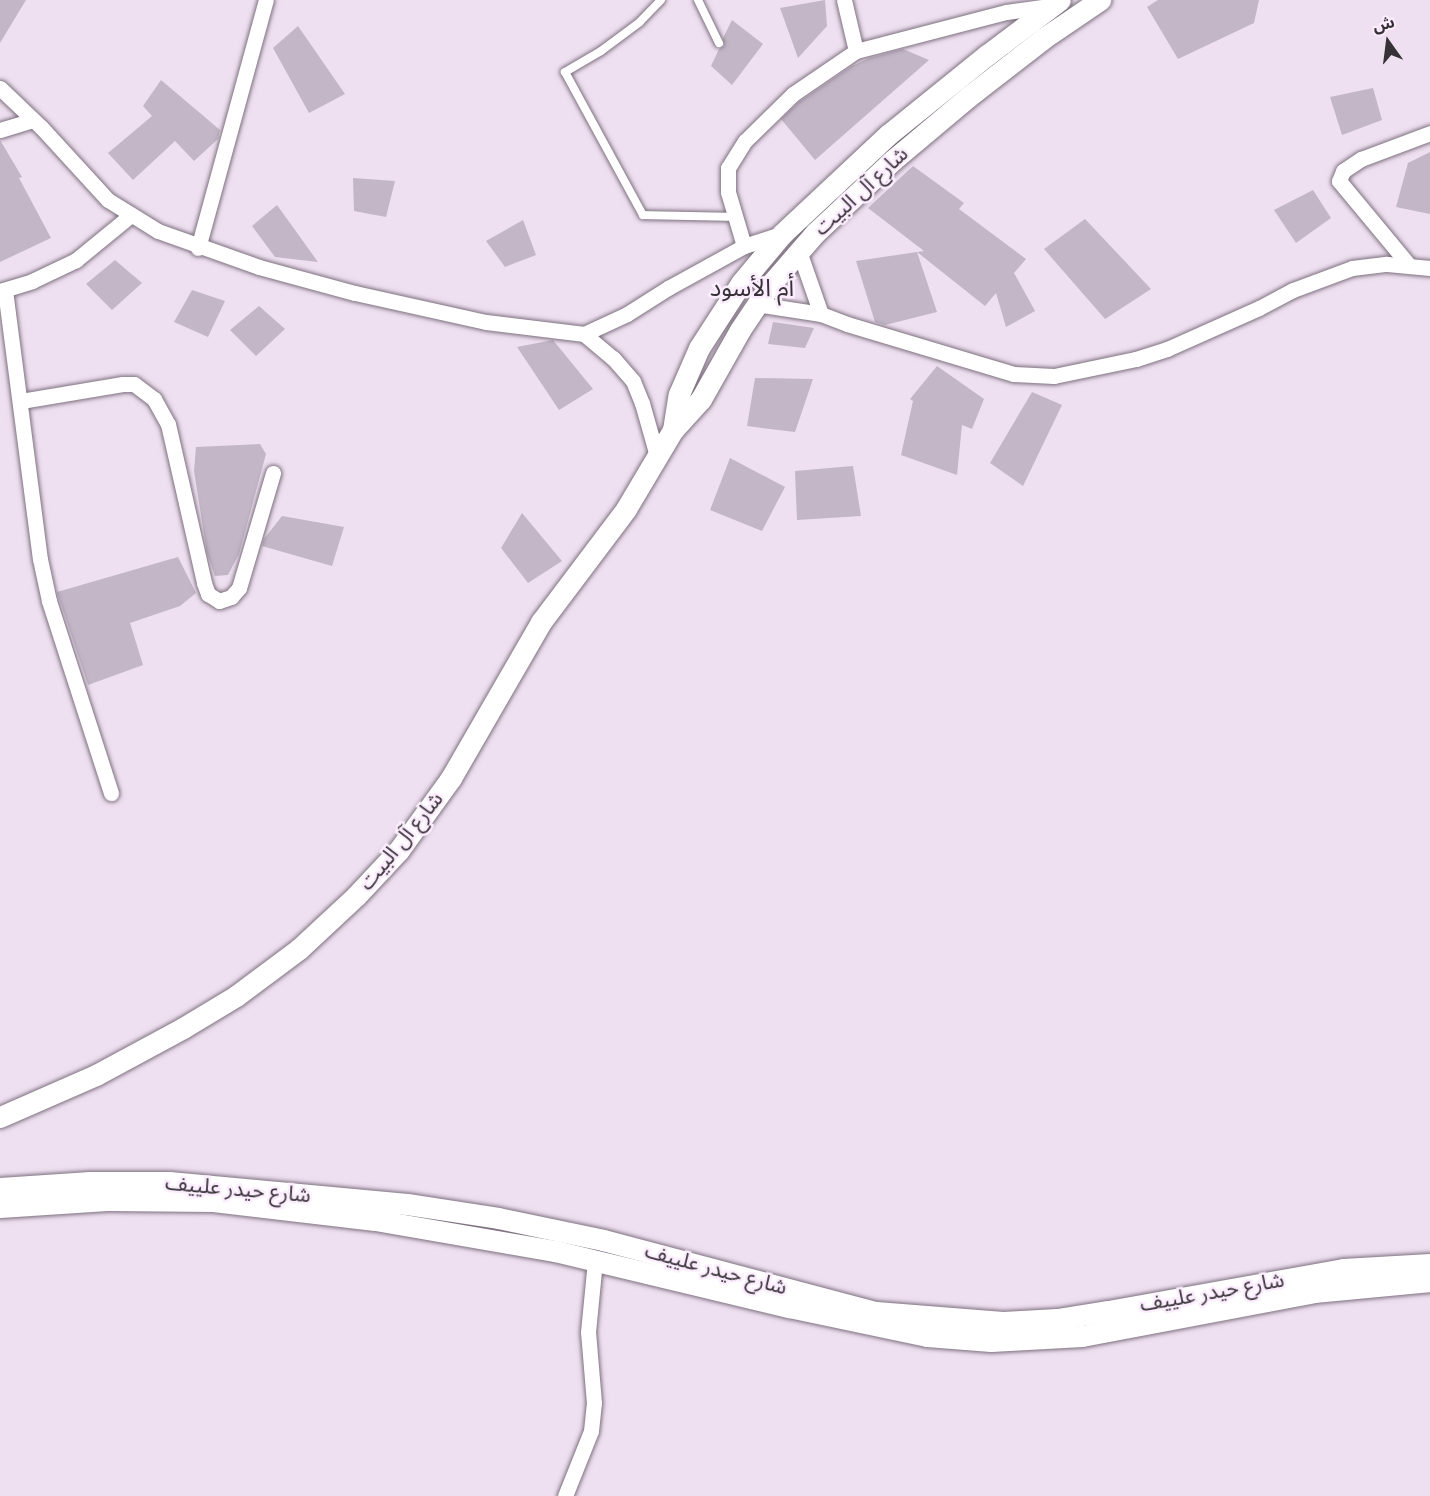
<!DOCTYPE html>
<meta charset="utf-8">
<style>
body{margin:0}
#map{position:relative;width:1430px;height:1496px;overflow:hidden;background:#efe0f1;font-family:Figtree,"Noto Sans Arabic",sans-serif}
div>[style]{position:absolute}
.building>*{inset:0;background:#c2b6c7}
.roads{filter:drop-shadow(0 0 2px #7d707f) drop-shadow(0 0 2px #7d707f)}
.lane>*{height:8px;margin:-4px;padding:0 4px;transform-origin:4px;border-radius:4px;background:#fff}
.street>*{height:15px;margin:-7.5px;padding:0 7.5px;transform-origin:7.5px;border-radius:7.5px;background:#fff}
.secondary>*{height:21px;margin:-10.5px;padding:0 10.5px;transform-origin:10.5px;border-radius:10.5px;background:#fff}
span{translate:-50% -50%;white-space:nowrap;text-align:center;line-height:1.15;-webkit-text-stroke:5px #fcedfe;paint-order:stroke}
.street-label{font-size:21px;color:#363137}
.quarter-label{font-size:24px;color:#363137}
.north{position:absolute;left:1358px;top:12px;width:60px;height:60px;-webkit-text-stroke:4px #fcedfe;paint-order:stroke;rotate:346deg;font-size:16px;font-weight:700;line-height:24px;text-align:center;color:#363137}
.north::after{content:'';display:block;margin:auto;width:21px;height:27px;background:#363137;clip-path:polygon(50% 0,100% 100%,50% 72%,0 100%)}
</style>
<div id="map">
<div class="building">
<div style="clip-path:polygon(0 0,26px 0,0 43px)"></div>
<div style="clip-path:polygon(825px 0,827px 26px,798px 58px,780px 8px)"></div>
<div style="clip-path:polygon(1158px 0,1259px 0,1254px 23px,1178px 59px,1147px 7px)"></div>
<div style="clip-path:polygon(732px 20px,763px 44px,732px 85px,711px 66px,719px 49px,724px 46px,723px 38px)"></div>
<div style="clip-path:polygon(298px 26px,345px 94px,309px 113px,273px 48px)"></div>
<div style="clip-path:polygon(903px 49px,929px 60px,815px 160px,781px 119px,799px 102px,852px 66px,869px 58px)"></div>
<div style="clip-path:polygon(161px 80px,220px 130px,218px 139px,194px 161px,175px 141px,133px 180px,108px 153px,152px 116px,143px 106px)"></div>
<div style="clip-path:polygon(1373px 88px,1382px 120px,1342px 135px,1330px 97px)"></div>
<div style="clip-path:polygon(0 140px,22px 177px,19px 178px,51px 238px,0 262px)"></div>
<div style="clip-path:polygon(1430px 152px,1430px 214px,1396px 207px,1408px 163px)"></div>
<div style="clip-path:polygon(913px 166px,964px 203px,959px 209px,1026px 259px,1014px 273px,1035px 311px,1006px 327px,996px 293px,985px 306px,917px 252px,924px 251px,868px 208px)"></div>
<div style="clip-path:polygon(353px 178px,395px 181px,386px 217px,354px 211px)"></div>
<div style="clip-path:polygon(1313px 190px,1331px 218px,1296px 243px,1274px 210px)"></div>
<div style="clip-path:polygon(277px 205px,318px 262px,275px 257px,252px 226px)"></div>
<div style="clip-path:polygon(1085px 219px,1151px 289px,1105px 319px,1044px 249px)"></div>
<div style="clip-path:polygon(523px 220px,536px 255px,505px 267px,486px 241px)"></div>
<div style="clip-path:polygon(917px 252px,937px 312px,885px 325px,875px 322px,856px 261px)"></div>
<div style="clip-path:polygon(115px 260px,142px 283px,112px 310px,86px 284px)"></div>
<div style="clip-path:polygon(192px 290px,225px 301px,208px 337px,174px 322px)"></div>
<div style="clip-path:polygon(259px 306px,285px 329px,256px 356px,230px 330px)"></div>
<div style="clip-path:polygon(773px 322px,814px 328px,805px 348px,768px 344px)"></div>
<div style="clip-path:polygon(553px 340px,593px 389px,559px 410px,517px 347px)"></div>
<div style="clip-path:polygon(937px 366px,984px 399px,972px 429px,962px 425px,957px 475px,901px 455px,913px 401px,910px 399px)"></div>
<div style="clip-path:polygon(755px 378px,813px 379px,795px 432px,747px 426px)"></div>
<div style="clip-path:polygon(1032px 392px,1062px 405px,1023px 486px,990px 463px)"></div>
<div style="clip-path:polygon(260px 444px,266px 454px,239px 554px,228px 575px,215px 576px,207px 553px,194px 471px,196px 447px)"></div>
<div style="clip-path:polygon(730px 458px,785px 487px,762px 531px,710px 510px)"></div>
<div style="clip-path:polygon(853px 466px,861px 516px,797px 520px,795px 471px)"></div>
<div style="clip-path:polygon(522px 513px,562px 561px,528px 583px,501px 548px)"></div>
<div style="clip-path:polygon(282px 516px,344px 527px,332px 566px,262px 546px,264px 539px)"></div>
<div style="clip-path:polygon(178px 557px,196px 593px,180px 606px,130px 623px,143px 665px,88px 685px,57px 592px)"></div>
</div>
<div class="roads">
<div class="lane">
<div style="left:661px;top:0;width:30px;rotate:134deg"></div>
<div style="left:640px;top:22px;width:49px;rotate:143.4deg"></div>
<div style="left:601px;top:51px;width:42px;rotate:149.7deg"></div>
<div style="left:565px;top:72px;width:163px;rotate:61.4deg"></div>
<div style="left:643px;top:215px;width:92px;rotate:1.2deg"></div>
<div style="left:698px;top:0;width:48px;rotate:64deg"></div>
</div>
<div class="street">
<div style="left:844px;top:0;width:52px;rotate:76.8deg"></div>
<div style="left:0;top:88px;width:57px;rotate:43.6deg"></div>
<div style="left:41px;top:127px;width:99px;rotate:47.5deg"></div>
<div style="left:108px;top:200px;width:59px;rotate:31.8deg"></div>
<div style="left:158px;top:231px;width:107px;rotate:19.6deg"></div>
<div style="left:259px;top:267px;width:99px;rotate:15.2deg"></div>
<div style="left:355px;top:293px;width:134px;rotate:12.5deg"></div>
<div style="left:486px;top:322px;width:99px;rotate:7deg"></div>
<div style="left:584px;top:334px;width:47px;rotate:-24.9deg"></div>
<div style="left:627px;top:314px;width:49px;rotate:-32.4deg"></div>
<div style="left:668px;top:288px;width:87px;rotate:-28.9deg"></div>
<div style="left:744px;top:246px;width:40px;rotate:-18deg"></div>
<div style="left:0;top:130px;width:34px;rotate:-17deg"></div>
<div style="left:744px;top:246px;width:56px;rotate:-106.5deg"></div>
<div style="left:728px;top:192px;width:24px;rotate:-90deg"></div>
<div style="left:728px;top:168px;width:32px;rotate:-58deg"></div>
<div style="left:745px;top:141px;width:67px;rotate:-44.4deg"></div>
<div style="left:793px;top:94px;width:76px;rotate:-34.3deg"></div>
<div style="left:856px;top:51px;width:155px;rotate:-14.6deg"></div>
<div style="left:1006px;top:12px;width:44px;rotate:-7.8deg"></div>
<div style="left:198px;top:248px;width:257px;rotate:-74.7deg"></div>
<div style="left:799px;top:251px;width:67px;rotate:70.8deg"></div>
<div style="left:1408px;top:264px;width:108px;rotate:-129.7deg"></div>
<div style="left:1339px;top:181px;width:11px;rotate:-68deg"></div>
<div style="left:1343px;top:171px;width:22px;rotate:-34deg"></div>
<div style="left:1361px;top:159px;width:74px;rotate:-20.6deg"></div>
<div style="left:5px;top:290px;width:271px;rotate:82.6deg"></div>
<div style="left:40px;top:559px;width:43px;rotate:77.9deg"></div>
<div style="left:49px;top:601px;width:202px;rotate:72.1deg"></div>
<div style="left:0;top:291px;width:34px;rotate:-17deg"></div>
<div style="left:32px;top:281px;width:49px;rotate:-25.5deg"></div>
<div style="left:76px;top:260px;width:71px;rotate:-39.3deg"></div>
<div style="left:756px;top:304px;width:66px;rotate:8.7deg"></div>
<div style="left:821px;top:314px;width:28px;rotate:21deg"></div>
<div style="left:847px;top:324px;width:174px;rotate:16.7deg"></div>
<div style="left:1014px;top:374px;width:40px;rotate:2.9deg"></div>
<div style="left:1054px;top:376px;width:84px;rotate:-11.7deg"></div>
<div style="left:1136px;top:359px;width:33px;rotate:-18deg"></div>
<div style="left:1167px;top:349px;width:101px;rotate:-24deg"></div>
<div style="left:1259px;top:308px;width:38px;rotate:-28deg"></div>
<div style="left:1293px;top:290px;width:63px;rotate:-20.4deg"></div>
<div style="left:1352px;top:268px;width:35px;rotate:-7deg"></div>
<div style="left:1387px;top:264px;width:43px;rotate:5.3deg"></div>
<div style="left:584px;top:334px;width:38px;rotate:40deg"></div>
<div style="left:613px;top:358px;width:30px;rotate:49deg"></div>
<div style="left:633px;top:381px;width:24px;rotate:68deg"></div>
<div style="left:642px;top:403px;width:55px;rotate:74.2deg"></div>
<div style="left:21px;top:401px;width:103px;rotate:-9.5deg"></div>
<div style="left:123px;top:384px;width:11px"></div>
<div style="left:134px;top:384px;width:25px;rotate:37deg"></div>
<div style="left:154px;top:399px;width:29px;rotate:61deg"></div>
<div style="left:168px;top:424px;width:163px;rotate:77.2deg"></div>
<div style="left:204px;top:583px;width:12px;rotate:70deg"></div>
<div style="left:208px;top:594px;width:13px;rotate:32deg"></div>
<div style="left:219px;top:601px;width:13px;rotate:-18deg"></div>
<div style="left:231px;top:597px;width:12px;rotate:-48deg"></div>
<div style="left:239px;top:588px;width:120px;rotate:-73.5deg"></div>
<div style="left:565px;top:1496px;width:70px;rotate:-68.2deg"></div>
<div style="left:591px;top:1431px;width:28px;rotate:-84deg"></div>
<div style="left:594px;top:1403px;width:71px;rotate:-94.8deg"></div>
<div style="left:588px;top:1332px;width:71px;rotate:-84.4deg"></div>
</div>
<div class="secondary">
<div style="left:673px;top:430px;width:36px;rotate:-81deg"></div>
<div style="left:679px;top:394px;width:50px;rotate:-66.5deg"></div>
<div style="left:699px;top:348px;width:77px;rotate:-57.1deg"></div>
<div style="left:741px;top:283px;width:64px;rotate:-50.1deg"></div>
<div style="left:782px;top:234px;width:146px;rotate:-43.1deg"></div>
<div style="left:889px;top:134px;width:126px;rotate:-38.9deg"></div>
<div style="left:987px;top:55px;width:91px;rotate:-37deg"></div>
<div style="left:0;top:1117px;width:105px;rotate:-23.6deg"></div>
<div style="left:96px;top:1075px;width:99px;rotate:-28.4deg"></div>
<div style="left:183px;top:1028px;width:62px;rotate:-31.1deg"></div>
<div style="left:236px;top:996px;width:79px;rotate:-36.7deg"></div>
<div style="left:299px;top:949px;width:78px;rotate:-42.9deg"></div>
<div style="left:356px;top:896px;width:63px;rotate:-46.9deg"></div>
<div style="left:399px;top:850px;width:89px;rotate:-54.2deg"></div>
<div style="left:451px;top:778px;width:180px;rotate:-60deg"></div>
<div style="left:541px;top:622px;width:141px;rotate:-53deg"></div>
<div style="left:626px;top:509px;width:92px;rotate:-59.3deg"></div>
<div style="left:673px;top:430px;width:42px;rotate:-47.9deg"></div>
<div style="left:701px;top:399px;width:79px;rotate:-60.5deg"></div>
<div style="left:740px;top:330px;width:54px;rotate:-56.3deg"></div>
<div style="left:770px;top:285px;width:69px;rotate:-49.1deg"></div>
<div style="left:815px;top:233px;width:107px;rotate:-43.1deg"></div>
<div style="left:893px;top:160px;width:98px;rotate:-40deg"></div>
<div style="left:968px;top:97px;width:96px;rotate:-37.8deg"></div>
<div style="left:1044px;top:38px;width:68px;rotate:-34.2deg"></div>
<div style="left:0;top:1188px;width:90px;rotate:-3.8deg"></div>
<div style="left:90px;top:1182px;width:79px"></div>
<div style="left:169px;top:1182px;width:239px;rotate:5.3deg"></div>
<div style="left:407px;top:1204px;width:92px;rotate:8.7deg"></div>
<div style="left:498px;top:1218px;width:107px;rotate:11.8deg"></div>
<div style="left:603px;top:1240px;width:282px;rotate:14.8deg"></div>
<div style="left:876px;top:1312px;width:127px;rotate:4.5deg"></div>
<div style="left:1003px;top:1322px;width:54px;rotate:-3.2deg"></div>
<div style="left:1057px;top:1319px;width:52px;rotate:-8.9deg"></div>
<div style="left:1108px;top:1311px;width:239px;rotate:-10.1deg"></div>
<div style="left:1343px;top:1269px;width:87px;rotate:-3.3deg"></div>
<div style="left:0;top:1207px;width:107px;rotate:-3.7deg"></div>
<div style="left:107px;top:1200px;width:106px;rotate:0.5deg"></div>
<div style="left:213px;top:1201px;width:163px;rotate:6.7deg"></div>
<div style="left:375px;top:1220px;width:183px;rotate:9.8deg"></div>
<div style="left:555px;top:1251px;width:241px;rotate:13.5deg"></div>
<div style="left:789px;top:1307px;width:141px;rotate:11.9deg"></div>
<div style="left:927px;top:1336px;width:64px;rotate:4.5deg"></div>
<div style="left:991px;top:1341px;width:91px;rotate:-3.1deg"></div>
<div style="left:1082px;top:1336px;width:236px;rotate:-10.7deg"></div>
<div style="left:1314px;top:1292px;width:117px;rotate:-5.4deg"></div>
</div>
</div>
<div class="street-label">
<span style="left:861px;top:191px;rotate:-43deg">شارع آل البيت</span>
<span style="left:401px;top:841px;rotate:-51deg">شارع آل البيت</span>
<span style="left:238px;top:1189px;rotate:5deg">شارع حيدر علييف</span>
<span style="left:716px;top:1269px;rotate:15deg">شارع حيدر علييف</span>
<span style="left:1212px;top:1292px;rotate:-10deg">شارع حيدر علييف</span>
</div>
<div class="quarter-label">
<span style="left:752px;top:288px">أم الأسود</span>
</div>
<div class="north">ش</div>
</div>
